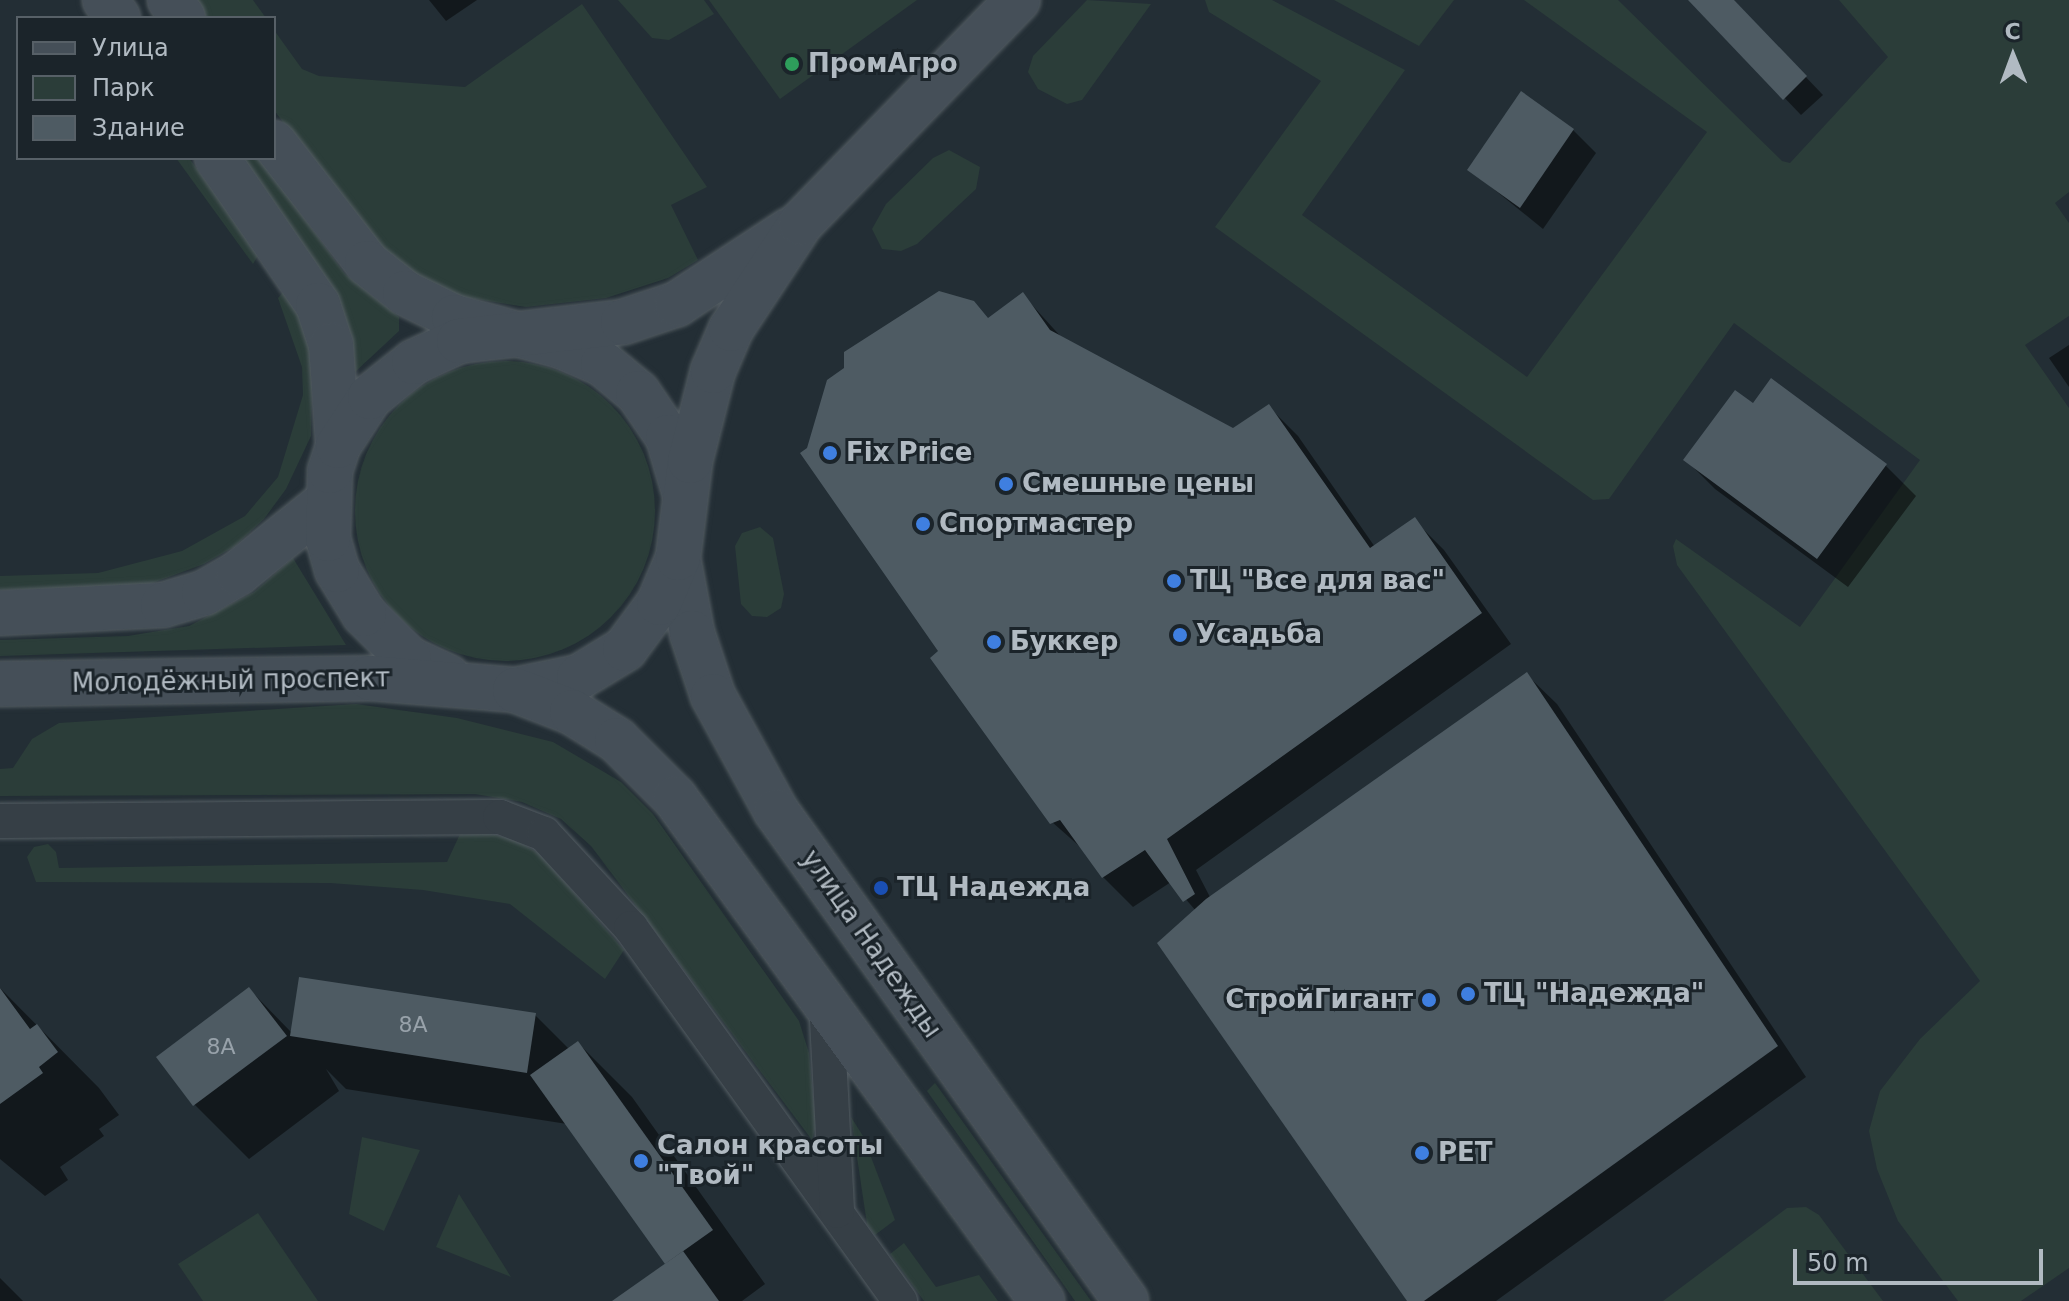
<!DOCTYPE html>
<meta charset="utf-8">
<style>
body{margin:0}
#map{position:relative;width:2069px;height:1301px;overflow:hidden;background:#232e35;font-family:"DejaVu Sans",sans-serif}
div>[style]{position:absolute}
.green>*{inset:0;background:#2b3d39}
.round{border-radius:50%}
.shadow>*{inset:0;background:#0007}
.building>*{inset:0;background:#4e5b63}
.roads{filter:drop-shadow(0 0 2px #545d63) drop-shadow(0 0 2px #545d63)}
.street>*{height:34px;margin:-17px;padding:0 17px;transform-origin:17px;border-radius:17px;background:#363f46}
.secondary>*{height:44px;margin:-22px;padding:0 22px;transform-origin:22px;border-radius:22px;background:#454f58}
.dots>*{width:22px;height:22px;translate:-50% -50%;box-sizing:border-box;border:4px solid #1b242a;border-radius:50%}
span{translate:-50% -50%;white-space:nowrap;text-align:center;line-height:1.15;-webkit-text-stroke:6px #1b242a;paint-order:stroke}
.number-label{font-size:22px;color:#98a2aa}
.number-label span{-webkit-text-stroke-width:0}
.poi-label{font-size:26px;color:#b1bac2;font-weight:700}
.left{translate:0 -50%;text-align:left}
.right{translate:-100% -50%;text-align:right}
.street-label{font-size:26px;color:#b1bac2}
.legend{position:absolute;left:16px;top:16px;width:260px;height:144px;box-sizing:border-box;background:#1b242a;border:2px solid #576067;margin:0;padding:10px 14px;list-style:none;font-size:24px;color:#b1bac2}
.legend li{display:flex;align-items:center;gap:16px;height:40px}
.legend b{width:40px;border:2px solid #576067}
.north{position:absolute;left:1973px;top:16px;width:80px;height:80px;-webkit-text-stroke:6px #1b242a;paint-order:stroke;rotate:359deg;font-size:22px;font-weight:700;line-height:32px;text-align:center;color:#b1bac2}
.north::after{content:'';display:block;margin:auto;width:28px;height:36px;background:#b1bac2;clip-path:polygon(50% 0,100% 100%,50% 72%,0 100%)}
.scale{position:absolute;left:1793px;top:1249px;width:250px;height:36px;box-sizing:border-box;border:4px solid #b1bac2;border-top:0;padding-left:10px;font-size:24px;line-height:28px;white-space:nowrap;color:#b1bac2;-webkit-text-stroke:6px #1b242a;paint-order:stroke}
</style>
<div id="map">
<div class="green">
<div style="clip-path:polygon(194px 0,253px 0,266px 18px,207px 18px)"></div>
<div style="clip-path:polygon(618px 0,704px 0,714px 14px,669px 40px,652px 38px)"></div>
<div style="clip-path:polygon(709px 0,917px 0,780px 99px)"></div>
<div style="clip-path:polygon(1087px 0,1151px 4px,1082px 100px,1067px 104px,1038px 89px,1028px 72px,1033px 56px)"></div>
<div style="clip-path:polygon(1205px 0,1272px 0,1405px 70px,1302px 215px,1527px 377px,1707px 132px,1524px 0,1618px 0,1782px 161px,1790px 163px,1888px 57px,1839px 0,2069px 0,2069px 192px,2055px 203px,2069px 223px,2069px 316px,2025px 345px,2069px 408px,2069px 1268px,2021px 1301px,1958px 1301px,1898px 1221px,1877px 1169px,1869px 1131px,1880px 1091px,1920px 1039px,1980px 981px,1677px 565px,1673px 546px,1676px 539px,1800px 627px,1920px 460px,1734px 323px,1609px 499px,1593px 500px,1215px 227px,1321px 81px,1209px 12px)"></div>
<div style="clip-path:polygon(1334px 0,1454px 0,1419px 46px)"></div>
<div style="clip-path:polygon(582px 4px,707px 187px,671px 205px,698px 260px,668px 278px,606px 298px,526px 307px,450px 295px,394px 263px,360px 227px,274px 110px,274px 30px,302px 69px,319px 76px,465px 87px)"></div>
<div style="clip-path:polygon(949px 150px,980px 167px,976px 189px,917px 244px,901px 251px,882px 249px,872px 229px,886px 204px,933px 158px)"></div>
<div style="clip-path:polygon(176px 158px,189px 158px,259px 254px,253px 264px)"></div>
<div style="clip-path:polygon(241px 158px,260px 158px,345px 274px,399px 317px,399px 331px,354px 373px)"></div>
<div style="clip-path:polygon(286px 289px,313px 344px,311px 436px,286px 489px,264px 519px,234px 547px,204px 564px,147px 585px,0 590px,0 576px,98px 573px,182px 551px,245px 516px,278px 477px,303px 395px,302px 367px,278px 298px)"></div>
<div class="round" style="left:355px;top:361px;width:300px;height:300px"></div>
<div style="clip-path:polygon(760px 527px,773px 538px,784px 594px,781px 608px,767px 617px,752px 616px,741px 604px,735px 546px,742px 533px)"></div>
<div style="clip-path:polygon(293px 558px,346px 645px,0 656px,0 640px,128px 636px,189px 626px,254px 592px)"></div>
<div style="clip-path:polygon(356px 704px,457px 718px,553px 742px,621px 782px,653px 814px,799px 1021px,809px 1053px,816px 1126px,812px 1140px,591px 846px,561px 819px,522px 802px,475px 794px,0 796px,0 769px,13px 768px,32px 739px,59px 723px)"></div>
<div style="clip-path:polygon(487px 833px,515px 840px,540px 854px,624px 950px,605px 979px,510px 904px,423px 890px,330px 883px,36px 882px,27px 857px,34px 847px,48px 844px,56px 852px,59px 868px,447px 862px,460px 834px)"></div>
<div style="clip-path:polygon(935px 1083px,1091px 1301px,1075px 1301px,927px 1091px)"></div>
<div style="clip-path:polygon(851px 1117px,863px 1136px,895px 1220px,875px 1235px,867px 1224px)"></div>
<div style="clip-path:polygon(362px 1137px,420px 1150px,384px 1231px,349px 1214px)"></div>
<div style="clip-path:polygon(459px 1194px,511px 1277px,436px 1247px)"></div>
<div style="clip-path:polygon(1806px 1207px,1819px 1215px,1883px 1301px,1663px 1301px,1787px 1208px)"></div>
<div style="clip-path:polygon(258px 1213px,318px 1301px,203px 1301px,178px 1264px)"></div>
<div style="clip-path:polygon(904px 1243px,936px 1287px,979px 1275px,998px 1301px,924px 1301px,890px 1254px)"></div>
</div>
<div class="shadow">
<div style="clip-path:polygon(429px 0,477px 0,446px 21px)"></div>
<div style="clip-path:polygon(1691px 0,1732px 0,1823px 95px,1801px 115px)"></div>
<div style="clip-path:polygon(1573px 130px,1596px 153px,1543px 229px,1469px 169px)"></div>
<div style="clip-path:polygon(1023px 295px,1063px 339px,1233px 431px,1268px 406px,1298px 436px,1375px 547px,1414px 520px,1444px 550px,1511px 644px,1196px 870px,1211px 899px,1527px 675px,1557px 704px,1806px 1077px,1496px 1301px,1410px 1301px,1196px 911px,1171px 882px,1133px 907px,1103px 877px,1086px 852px,1052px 822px,941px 651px,989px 319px)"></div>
<div style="clip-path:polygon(2069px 345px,2069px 387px,2049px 358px)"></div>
<div style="clip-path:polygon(1771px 381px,1886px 466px,1916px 496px,1848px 587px,1715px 489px,1685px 459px,1753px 406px)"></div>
<div style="clip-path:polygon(0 988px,99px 1088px,119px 1115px,99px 1129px,104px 1136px,60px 1167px,68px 1180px,45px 1196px,0 1159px)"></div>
<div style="clip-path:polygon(249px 989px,292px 1033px,535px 1015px,569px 1049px,578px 1043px,632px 1097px,765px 1284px,742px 1301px,634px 1301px,668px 1264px,567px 1124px,346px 1089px,326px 1069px,339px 1091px,249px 1159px,195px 1105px,159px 1057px)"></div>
<div style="clip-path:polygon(0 1278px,23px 1301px,0 1301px)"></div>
</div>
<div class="building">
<div style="clip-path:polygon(1688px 0,1734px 0,1807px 76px,1783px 100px)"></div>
<div style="clip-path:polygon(1521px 91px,1574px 129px,1520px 208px,1467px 170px)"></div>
<div style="clip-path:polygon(939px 291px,974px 301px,988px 318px,1023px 292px,1050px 330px,1233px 428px,1269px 404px,1370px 548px,1415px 517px,1482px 613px,1167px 839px,1195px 894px,1183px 902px,1145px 850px,1102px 878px,1060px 820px,1050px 824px,930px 658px,938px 651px,800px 453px,807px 448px,827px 380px,844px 368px,844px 352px)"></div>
<div style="clip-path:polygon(1771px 378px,1887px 464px,1817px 559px,1683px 460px,1735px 390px,1753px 403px)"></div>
<div style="clip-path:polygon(1527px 672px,1778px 1046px,1424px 1301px,1407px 1301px,1157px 943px,1206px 899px)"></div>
<div style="clip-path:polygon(299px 977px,536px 1013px,527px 1073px,290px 1036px)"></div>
<div style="clip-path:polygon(249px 987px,287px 1036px,193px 1106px,156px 1057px)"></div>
<div style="clip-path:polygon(0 988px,30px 1029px,37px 1024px,58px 1052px,39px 1067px,43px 1073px,0 1104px)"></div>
<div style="clip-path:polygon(578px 1041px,713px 1230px,665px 1264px,530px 1075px)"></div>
<div style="clip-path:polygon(683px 1251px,719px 1301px,612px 1301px)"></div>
</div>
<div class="roads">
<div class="street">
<div style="left:0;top:821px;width:500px;rotate:-0.46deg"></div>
<div style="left:500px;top:817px;width:47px;rotate:21.1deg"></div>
<div style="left:544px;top:834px;width:128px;rotate:47.2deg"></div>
<div style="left:631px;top:928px;width:460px;rotate:54.2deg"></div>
<div style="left:826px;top:1000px;width:211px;rotate:87deg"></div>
</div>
<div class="secondary">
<div style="left:105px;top:0;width:22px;rotate:54deg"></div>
<div style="left:170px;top:0;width:22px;rotate:54deg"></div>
<div style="left:274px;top:143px;width:152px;rotate:52.2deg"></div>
<div style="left:367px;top:263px;width:48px;rotate:38.3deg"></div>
<div style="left:405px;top:293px;width:55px;rotate:26.1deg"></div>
<div style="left:454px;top:317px;width:111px;rotate:15.2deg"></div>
<div style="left:561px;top:346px;width:46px;rotate:23.2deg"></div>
<div style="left:603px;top:364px;width:45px;rotate:39.6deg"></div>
<div style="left:638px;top:393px;width:53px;rotate:55.7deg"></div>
<div style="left:668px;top:437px;width:56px;rotate:73.5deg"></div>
<div style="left:217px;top:158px;width:178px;rotate:55.5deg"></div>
<div style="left:318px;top:305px;width:42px;rotate:72deg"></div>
<div style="left:331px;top:345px;width:101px;rotate:86deg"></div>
<div style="left:678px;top:558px;width:76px;rotate:79.4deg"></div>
<div style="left:692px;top:633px;width:66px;rotate:71.6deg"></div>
<div style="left:713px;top:696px;width:131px;rotate:61.3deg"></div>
<div style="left:776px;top:811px;width:602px;rotate:54.46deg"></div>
<div style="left:0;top:613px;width:163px;rotate:-2.8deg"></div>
<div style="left:163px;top:605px;width:43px;rotate:-16.3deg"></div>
<div style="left:204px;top:593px;width:39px;rotate:-30deg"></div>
<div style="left:238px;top:573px;width:112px;rotate:-38.8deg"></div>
<div style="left:448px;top:677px;width:43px;rotate:-155.2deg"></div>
<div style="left:409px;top:659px;width:64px;rotate:-135deg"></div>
<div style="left:364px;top:614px;width:52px;rotate:-121.5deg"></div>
<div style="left:337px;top:570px;width:32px;rotate:-106deg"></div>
<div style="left:328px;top:539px;width:68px;rotate:-88.3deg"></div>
<div style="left:330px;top:471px;width:26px;rotate:-72deg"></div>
<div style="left:338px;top:446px;width:59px;rotate:-56.9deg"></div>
<div style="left:370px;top:397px;width:56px;rotate:-38.5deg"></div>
<div style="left:414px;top:362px;width:50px;rotate:-25deg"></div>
<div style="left:459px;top:341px;width:165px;rotate:-6.6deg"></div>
<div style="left:623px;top:322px;width:57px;rotate:-18.4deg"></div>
<div style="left:677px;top:304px;width:135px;rotate:-33.2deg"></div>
<div style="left:0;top:684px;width:370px;rotate:-0.9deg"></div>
<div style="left:370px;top:678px;width:145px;rotate:4.7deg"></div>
<div style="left:515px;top:690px;width:65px;rotate:-11.5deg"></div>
<div style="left:579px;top:677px;width:54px;rotate:-31.3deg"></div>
<div style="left:625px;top:649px;width:57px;rotate:-53.5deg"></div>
<div style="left:659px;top:603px;width:49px;rotate:-67.1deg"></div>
<div style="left:678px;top:558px;width:98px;rotate:-82.9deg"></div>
<div style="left:690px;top:461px;width:93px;rotate:-75.7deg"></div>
<div style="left:713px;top:371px;width:46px;rotate:-66.8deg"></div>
<div style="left:731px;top:329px;width:127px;rotate:-56.6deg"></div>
<div style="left:801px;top:223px;width:311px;rotate:-45.8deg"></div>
<div style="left:515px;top:690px;width:61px;rotate:21.1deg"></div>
<div style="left:572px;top:712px;width:53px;rotate:31.9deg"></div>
<div style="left:617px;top:740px;width:82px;rotate:45deg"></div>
<div style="left:675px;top:798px;width:623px;rotate:53.88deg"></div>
</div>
</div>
<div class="dots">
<div style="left:792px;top:64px;background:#2e9e5b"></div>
<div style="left:830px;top:453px;background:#3f7fe0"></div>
<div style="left:1006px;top:484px;background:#3f7fe0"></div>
<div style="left:923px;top:524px;background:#3f7fe0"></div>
<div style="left:1174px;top:581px;background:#3f7fe0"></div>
<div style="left:1180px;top:635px;background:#3f7fe0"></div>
<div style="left:994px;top:642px;background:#3f7fe0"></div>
<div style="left:881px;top:888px;background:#1a4fb4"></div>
<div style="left:1468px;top:994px;background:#3f7fe0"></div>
<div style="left:1429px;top:1000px;background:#3f7fe0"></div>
<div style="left:1422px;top:1153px;background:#3f7fe0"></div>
<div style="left:641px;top:1161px;background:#3f7fe0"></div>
</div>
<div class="number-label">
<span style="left:413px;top:1025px">8А</span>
<span style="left:221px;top:1047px">8А</span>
</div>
<div class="poi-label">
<span class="left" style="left:808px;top:64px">ПромАгро</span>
<span class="left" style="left:846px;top:453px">Fix Price</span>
<span class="left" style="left:1022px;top:484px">Смешные цены</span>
<span class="left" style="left:939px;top:524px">Спортмастер</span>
<span class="left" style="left:1190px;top:581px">ТЦ "Все для вас"</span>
<span class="left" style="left:1196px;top:635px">Усадьба</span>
<span class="left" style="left:1010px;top:642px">Буккер</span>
<span class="left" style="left:897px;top:888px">ТЦ Надежда</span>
<span class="left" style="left:1484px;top:994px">ТЦ "Надежда"</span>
<span class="right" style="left:1413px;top:1000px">СтройГигант</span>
<span class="left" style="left:657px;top:1161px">Салон красоты<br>"Твой"</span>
<span class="left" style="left:1438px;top:1153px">РЕТ</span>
</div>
<div class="street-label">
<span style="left:231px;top:681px;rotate:-1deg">Молодёжный проспект</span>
<span style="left:871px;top:944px;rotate:55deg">улица Надежды</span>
</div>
<ul class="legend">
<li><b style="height:10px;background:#454f58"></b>Улица</li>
<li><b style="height:22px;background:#2b3d39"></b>Парк</li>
<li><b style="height:22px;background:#4e5b63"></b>Здание</li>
</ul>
<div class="north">С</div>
<div class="scale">50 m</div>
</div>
